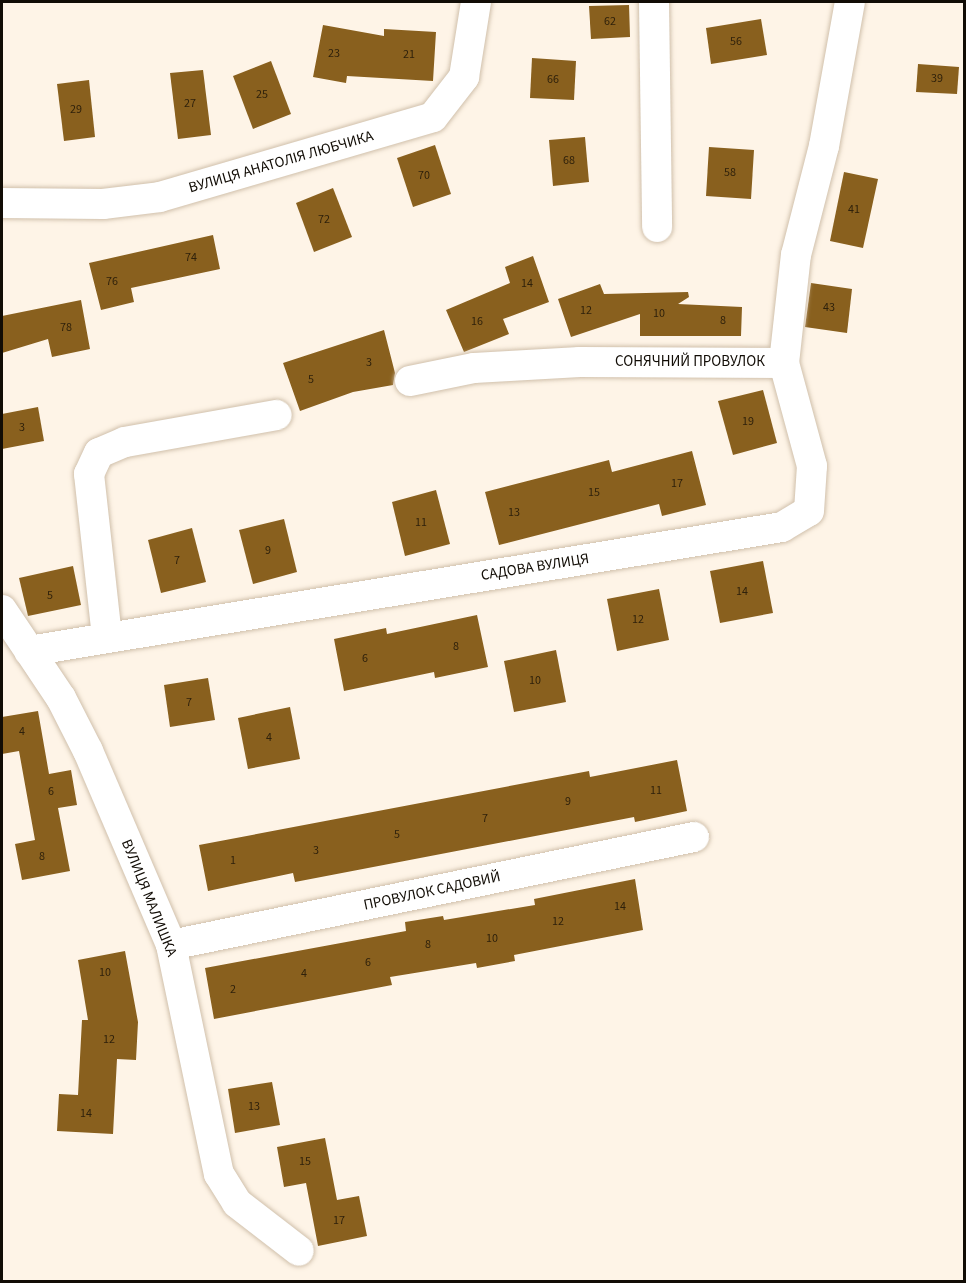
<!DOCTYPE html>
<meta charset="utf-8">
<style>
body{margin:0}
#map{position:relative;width:966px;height:1283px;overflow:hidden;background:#fef4e7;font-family:"Source Sans 3",sans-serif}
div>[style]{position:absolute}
.building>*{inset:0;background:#89601e}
.roads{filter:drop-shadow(0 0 2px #d0c0ab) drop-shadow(0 0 2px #d0c0ab)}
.minor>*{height:30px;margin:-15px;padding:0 15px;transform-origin:15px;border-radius:15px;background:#fff}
span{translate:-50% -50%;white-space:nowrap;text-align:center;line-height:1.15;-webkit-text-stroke:5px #fff;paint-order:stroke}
.number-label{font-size:12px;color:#2f210b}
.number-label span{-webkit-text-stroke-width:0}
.street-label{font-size:15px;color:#110c05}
.frame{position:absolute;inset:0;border:3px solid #110c05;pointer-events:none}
</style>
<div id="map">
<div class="building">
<div style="clip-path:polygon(629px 5px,630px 37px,591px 39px,589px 6px)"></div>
<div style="clip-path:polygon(761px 19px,767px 55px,711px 64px,706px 28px)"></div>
<div style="clip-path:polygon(323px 25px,384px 36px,384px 29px,436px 32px,433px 81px,347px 76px,346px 83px,313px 77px)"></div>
<div style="clip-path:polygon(532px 58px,576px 61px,574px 100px,530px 98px)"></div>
<div style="clip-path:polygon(271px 61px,291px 114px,253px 129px,233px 76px)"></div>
<div style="clip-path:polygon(918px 64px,959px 67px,957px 94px,916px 92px)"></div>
<div style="clip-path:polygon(203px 70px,211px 135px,178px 139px,170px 73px)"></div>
<div style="clip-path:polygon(89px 80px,95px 137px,64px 141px,57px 84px)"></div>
<div style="clip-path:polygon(585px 137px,589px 182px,553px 186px,549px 140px)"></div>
<div style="clip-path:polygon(435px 145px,451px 194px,413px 207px,397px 158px)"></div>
<div style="clip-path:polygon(709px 147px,754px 150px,751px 199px,706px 196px)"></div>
<div style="clip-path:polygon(844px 172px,878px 179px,863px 248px,830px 241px)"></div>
<div style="clip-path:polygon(333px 188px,352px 237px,314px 252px,296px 203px)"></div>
<div style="clip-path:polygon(213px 235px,220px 269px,131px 288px,134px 302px,101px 310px,89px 263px)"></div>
<div style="clip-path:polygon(533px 256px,549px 302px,503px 319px,509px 334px,464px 352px,446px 310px,510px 283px,505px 267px)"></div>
<div style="clip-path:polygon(811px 283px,852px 289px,847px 333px,805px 327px)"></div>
<div style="clip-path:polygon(600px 284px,604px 294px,688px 292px,689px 297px,678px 304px,742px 307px,741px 336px,640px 336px,640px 314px,571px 337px,558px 299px)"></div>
<div style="clip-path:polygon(81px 300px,90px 349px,52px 357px,48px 339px,2px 353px,2px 316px)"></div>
<div style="clip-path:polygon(384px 330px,395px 373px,393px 385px,353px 392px,300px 411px,283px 363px)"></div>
<div style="clip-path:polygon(763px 390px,777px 443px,733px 455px,718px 401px)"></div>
<div style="clip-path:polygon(38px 407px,44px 441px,2px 449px,2px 414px)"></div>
<div style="clip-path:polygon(692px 451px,706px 505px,662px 516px,659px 504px,499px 545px,485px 492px,609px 460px,612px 472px)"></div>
<div style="clip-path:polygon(436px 490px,450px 544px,405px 556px,392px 502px)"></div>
<div style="clip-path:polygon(284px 519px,297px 572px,253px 584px,239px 530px)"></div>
<div style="clip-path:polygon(192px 528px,206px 582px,161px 593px,148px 540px)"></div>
<div style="clip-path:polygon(763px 561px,773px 613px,720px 623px,710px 571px)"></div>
<div style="clip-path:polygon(73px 566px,81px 605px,28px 616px,19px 578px)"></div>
<div style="clip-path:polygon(659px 589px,669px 640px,617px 651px,607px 599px)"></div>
<div style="clip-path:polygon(477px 615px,488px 667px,435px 678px,434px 672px,344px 691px,334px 639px,386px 628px,387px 634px)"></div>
<div style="clip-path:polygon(556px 650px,566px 702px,514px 712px,504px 661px)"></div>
<div style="clip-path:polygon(208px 678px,215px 720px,170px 727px,164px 685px)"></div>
<div style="clip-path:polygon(290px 707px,300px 759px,248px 769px,238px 718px)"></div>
<div style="clip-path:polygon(38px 711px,49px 774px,71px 770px,77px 805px,58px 808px,70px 871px,22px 880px,15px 844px,35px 840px,19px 751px,2px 754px,2px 717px)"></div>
<div style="clip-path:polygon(677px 760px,687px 811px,635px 822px,634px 817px,295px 882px,293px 873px,208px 891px,199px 845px,589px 771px,590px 777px)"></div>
<div style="clip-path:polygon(635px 879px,643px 930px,514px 955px,515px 961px,477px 968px,476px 963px,390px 977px,392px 985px,214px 1019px,205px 968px,406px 931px,405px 922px,443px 916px,444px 920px,535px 905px,534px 899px)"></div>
<div style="clip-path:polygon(125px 951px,138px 1022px,136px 1060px,117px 1059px,113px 1134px,57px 1131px,59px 1094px,78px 1095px,82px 1020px,88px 1020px,78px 960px)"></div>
<div style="clip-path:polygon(272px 1082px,280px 1125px,235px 1133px,228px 1089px)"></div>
<div style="clip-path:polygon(325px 1138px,337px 1200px,359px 1196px,367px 1236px,318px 1246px,306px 1183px,284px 1187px,277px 1147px)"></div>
</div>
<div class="roads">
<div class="minor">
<div style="left:654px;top:2px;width:225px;rotate:89.2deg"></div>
<div style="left:2px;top:203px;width:101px;rotate:0.6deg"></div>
<div style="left:103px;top:204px;width:57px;rotate:-7deg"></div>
<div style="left:160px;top:197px;width:284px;rotate:-16.3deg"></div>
<div style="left:433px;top:117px;width:51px;rotate:-52.2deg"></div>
<div style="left:464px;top:77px;width:76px;rotate:-80.9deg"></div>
<div style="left:410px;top:381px;width:65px;rotate:-11.5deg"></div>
<div style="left:474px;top:368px;width:106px;rotate:-3.2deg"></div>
<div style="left:580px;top:362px;width:204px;rotate:0.3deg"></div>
<div style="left:784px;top:363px;width:109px;rotate:-83.7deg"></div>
<div style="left:796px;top:255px;width:113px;rotate:-75.6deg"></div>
<div style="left:824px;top:146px;width:146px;rotate:-79.8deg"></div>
<div style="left:2px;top:610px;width:106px;rotate:56.2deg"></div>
<div style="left:61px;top:698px;width:59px;rotate:63deg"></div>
<div style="left:88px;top:751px;width:211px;rotate:66.8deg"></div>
<div style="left:171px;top:945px;width:234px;rotate:78.2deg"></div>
<div style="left:219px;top:1174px;width:34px;rotate:58deg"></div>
<div style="left:237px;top:1203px;width:78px;rotate:37.7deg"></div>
<div style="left:107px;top:637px;width:164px;rotate:-96.3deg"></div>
<div style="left:89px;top:474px;width:23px;rotate:-65deg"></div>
<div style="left:99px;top:453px;width:28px;rotate:-23deg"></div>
<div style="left:125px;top:442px;width:154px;rotate:-10.1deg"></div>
<div style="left:29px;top:651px;width:763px;rotate:-9.35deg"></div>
<div style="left:782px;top:527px;width:31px;rotate:-31deg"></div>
<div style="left:809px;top:511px;width:45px;rotate:-86.2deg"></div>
<div style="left:812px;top:466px;width:107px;rotate:-105.2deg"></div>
<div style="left:171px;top:945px;width:534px;rotate:-11.67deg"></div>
</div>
</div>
<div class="number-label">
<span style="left:610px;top:22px">62</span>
<span style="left:736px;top:42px">56</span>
<span style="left:334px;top:54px">23</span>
<span style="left:409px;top:55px">21</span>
<span style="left:937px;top:79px">39</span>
<span style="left:553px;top:80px">66</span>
<span style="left:262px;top:95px">25</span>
<span style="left:190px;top:104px">27</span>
<span style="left:76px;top:110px">29</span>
<span style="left:569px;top:161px">68</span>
<span style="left:730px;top:173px">58</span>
<span style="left:424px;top:176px">70</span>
<span style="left:854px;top:210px">41</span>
<span style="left:324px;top:220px">72</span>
<span style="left:191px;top:258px">74</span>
<span style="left:112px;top:282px">76</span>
<span style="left:527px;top:284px">14</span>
<span style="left:829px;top:308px">43</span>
<span style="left:586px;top:311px">12</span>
<span style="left:659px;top:314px">10</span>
<span style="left:723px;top:321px">8</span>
<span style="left:477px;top:322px">16</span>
<span style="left:66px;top:328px">78</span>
<span style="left:369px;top:363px">3</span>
<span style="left:311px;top:380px">5</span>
<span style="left:748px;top:422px">19</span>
<span style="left:22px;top:428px">3</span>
<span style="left:677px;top:484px">17</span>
<span style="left:594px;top:493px">15</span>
<span style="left:514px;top:513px">13</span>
<span style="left:421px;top:523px">11</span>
<span style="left:268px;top:551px">9</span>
<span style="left:177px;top:561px">7</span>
<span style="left:742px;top:592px">14</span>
<span style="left:50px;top:596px">5</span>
<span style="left:638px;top:620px">12</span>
<span style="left:456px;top:647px">8</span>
<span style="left:365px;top:659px">6</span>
<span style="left:535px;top:681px">10</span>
<span style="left:189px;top:703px">7</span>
<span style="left:22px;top:732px">4</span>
<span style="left:269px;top:738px">4</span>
<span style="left:656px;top:791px">11</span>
<span style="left:51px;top:792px">6</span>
<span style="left:568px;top:802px">9</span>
<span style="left:485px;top:819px">7</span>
<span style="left:397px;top:835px">5</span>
<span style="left:316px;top:851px">3</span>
<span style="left:42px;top:857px">8</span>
<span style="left:233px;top:861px">1</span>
<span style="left:620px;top:907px">14</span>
<span style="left:558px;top:922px">12</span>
<span style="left:492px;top:939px">10</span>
<span style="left:428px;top:945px">8</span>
<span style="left:368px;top:963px">6</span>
<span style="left:105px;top:973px">10</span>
<span style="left:304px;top:974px">4</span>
<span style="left:233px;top:990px">2</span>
<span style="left:109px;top:1040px">12</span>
<span style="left:254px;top:1107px">13</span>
<span style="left:86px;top:1114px">14</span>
<span style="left:305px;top:1162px">15</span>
<span style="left:339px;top:1221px">17</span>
</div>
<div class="street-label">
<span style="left:281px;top:162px;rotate:-16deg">ВУЛИЦЯ АНАТОЛІЯ ЛЮБЧИКА</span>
<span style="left:690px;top:362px">СОНЯЧНИЙ ПРОВУЛОК</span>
<span style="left:535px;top:567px;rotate:-9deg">САДОВА ВУЛИЦЯ</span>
<span style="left:432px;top:891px;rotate:-12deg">ПРОВУЛОК САДОВИЙ</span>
<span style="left:149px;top:898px;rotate:68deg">ВУЛИЦЯ МАЛИШКА</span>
</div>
<div class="frame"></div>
</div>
